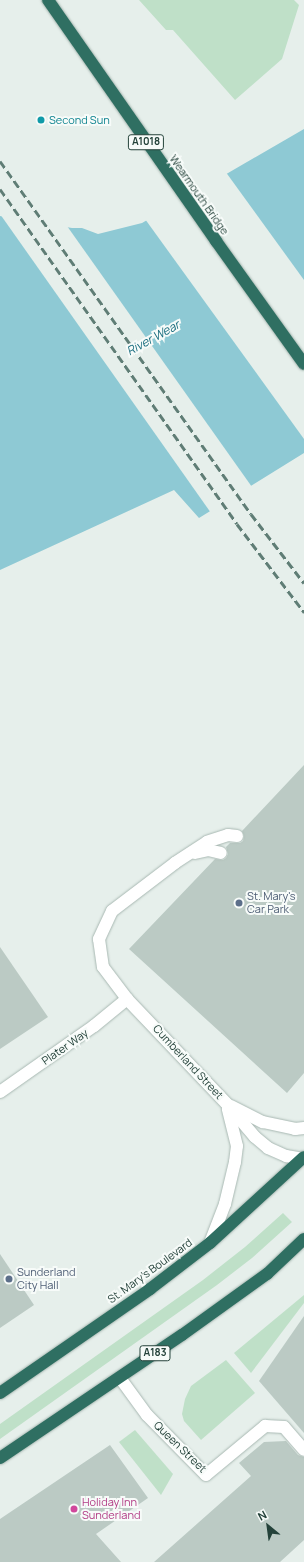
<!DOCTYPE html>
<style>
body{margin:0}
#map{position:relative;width:304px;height:1562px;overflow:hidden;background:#e6efeb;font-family:Manrope,sans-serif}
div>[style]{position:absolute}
.green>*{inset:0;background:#bfe0c8}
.water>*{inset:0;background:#8ec9d4}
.pier>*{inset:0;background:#e6efeb}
.building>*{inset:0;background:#bbcac4}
.roads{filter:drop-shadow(0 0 1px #a8b8b2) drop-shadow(0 0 1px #a8b8b2)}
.lane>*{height:12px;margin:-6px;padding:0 6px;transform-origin:6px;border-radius:6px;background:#fff}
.street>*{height:12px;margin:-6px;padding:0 6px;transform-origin:6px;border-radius:6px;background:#fff}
.highway>*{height:12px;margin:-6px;padding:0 6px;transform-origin:6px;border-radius:6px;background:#2f6f62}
.rail>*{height:3px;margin-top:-1.5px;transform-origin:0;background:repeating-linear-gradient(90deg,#5f7d75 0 8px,transparent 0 12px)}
.dots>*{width:11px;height:11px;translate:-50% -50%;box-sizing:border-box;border:2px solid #f7fbf9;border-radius:50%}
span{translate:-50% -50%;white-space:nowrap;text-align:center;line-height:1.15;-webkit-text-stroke:4px #f7fbf9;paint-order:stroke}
.shield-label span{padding:1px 3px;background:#f7fbf9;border:1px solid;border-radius:3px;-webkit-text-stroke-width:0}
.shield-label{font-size:10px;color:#24423a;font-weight:700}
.culture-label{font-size:11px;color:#0d838f}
.left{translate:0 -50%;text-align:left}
.street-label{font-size:11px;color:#24423a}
.service-label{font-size:11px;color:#4e5e75}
.hotel-label{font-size:11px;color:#b23c85}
.water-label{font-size:12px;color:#1c6f80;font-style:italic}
.north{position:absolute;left:248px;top:1506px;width:40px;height:40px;-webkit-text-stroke:3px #f7fbf9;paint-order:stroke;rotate:331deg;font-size:11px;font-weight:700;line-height:16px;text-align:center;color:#24423a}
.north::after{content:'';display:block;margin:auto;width:14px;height:18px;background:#24423a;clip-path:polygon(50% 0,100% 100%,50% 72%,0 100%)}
</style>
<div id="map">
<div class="green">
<div style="clip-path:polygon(139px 0,294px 0,299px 5px,282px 59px,235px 100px,173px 30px,166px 30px)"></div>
<div style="clip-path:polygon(283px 1213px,292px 1222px,252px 1258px,217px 1285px,0 1439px,0 1424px,203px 1280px,245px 1247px)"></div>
<div style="clip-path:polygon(304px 1295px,304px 1303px,251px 1373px,234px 1353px)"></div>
<div style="clip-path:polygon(226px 1360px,255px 1393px,201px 1440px,184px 1421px,182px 1414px,185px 1399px,191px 1386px)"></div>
<div style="clip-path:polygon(135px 1430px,173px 1474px,161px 1495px,119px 1442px)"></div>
</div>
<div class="water">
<div style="clip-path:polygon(304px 129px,304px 453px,199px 518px,174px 490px,0 570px,0 216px,72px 228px,82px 228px,98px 234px,142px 223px)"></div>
</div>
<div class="pier">
<div style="clip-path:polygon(225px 171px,304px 280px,304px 439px,145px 219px)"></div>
<div style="clip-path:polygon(0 214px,67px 226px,252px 487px,211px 513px)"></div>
</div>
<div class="building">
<div style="clip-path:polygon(304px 765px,304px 1073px,287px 1093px,129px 949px,215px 859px,223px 860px,226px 858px,228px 854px,226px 847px,230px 843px,240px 843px,243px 841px,244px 836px,242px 831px)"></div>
<div style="clip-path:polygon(0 947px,48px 1017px,0 1049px)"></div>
<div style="clip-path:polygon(0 1254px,34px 1305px,0 1328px)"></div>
<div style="clip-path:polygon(304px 1316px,304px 1433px,259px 1381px)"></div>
<div style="clip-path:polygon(286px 1441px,298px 1455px,304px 1457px,304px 1540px,280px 1562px,154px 1562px,251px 1476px,239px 1463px,264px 1442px)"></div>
<div style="clip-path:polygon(110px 1445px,148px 1498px,96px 1534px,121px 1562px,0 1562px,0 1519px)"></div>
</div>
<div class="roads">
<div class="lane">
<div style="left:237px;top:836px;width:9px;rotate:-174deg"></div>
<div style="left:228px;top:835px;width:22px;rotate:162deg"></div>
<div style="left:207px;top:842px;width:38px;rotate:147deg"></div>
<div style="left:175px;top:863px;width:79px;rotate:142.7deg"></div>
<div style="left:112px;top:911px;width:31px;rotate:115deg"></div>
<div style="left:99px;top:939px;width:28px;rotate:82deg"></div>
<div style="left:103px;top:967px;width:40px;rotate:53deg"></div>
<div style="left:127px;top:999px;width:145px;rotate:46.4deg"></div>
<div style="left:227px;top:1104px;width:43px;rotate:49.7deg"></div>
<div style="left:255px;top:1137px;width:17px;rotate:40deg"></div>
<div style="left:268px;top:1148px;width:20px;rotate:24deg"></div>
<div style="left:286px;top:1156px;width:18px;rotate:9deg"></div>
<div style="left:195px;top:853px;width:13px;rotate:-13deg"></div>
<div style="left:208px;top:850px;width:13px;rotate:13deg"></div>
<div style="left:231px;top:1106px;width:36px;rotate:27deg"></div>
<div style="left:263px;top:1122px;width:33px;rotate:12deg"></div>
<div style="left:295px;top:1129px;width:9px;rotate:-6deg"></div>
<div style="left:210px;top:1243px;width:42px;rotate:-69deg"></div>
<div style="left:225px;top:1204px;width:43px;rotate:-76.6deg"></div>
<div style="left:235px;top:1162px;width:16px;rotate:-83deg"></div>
<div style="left:237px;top:1146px;width:38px;rotate:-104deg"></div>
<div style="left:120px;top:1378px;width:46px;rotate:53.9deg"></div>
<div style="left:147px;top:1415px;width:84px;rotate:45.5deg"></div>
<div style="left:206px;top:1475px;width:77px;rotate:-39.7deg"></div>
<div style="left:265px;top:1426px;width:19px;rotate:3deg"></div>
<div style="left:284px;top:1427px;width:30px;rotate:49deg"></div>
</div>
<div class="street">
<div style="left:0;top:1092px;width:115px;rotate:-35.1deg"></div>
<div style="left:94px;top:1026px;width:43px;rotate:-39.3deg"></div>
</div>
<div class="highway">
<div style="left:48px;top:0;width:294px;rotate:55.1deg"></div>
<div style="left:216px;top:241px;width:151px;rotate:54.4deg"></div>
<div style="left:0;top:1393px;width:183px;rotate:-34.7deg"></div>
<div style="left:150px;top:1289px;width:76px;rotate:-37.5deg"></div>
<div style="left:210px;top:1243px;width:127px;rotate:-42.5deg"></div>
<div style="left:0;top:1458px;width:220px;rotate:-34.1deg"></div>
<div style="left:182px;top:1335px;width:105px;rotate:-35.7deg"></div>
<div style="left:267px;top:1274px;width:51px;rotate:-43.4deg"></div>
</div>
</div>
<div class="rail">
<div style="left:0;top:161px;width:433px;rotate:54.6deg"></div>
<div style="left:251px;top:514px;width:87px;rotate:52.5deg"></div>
<div style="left:0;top:189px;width:410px;rotate:54.7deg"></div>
<div style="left:237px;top:524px;width:111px;rotate:52.7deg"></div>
</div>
<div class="dots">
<div style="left:41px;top:120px;background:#0f9aa8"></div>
<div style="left:239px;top:903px;background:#5c6f8a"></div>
<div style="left:9px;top:1279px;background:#5c6f8a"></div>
<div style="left:74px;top:1509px;background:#d1479c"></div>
</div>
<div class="shield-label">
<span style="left:146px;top:142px">A1018</span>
<span style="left:155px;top:1353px">A183</span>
</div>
<div class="culture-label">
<span class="left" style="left:49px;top:120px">Second Sun</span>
</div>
<div class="street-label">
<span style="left:199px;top:195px;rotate:55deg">Wearmouth Bridge</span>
<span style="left:65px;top:1047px;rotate:-35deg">Plater Way</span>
<span style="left:188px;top:1062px;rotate:47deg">Cumberland Street</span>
<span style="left:150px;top:1271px;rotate:-36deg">St. Mary's Boulevard</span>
<span style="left:180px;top:1447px;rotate:44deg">Queen Street</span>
</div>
<div class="service-label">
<span class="left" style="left:247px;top:903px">St. Mary's<br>Car Park</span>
<span class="left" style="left:17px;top:1279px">Sunderland<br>City Hall</span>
</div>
<div class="hotel-label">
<span class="left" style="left:82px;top:1509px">Holiday Inn<br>Sunderland</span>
</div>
<div class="water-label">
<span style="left:153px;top:338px;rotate:-29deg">River Wear</span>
</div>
<div class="north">N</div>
</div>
